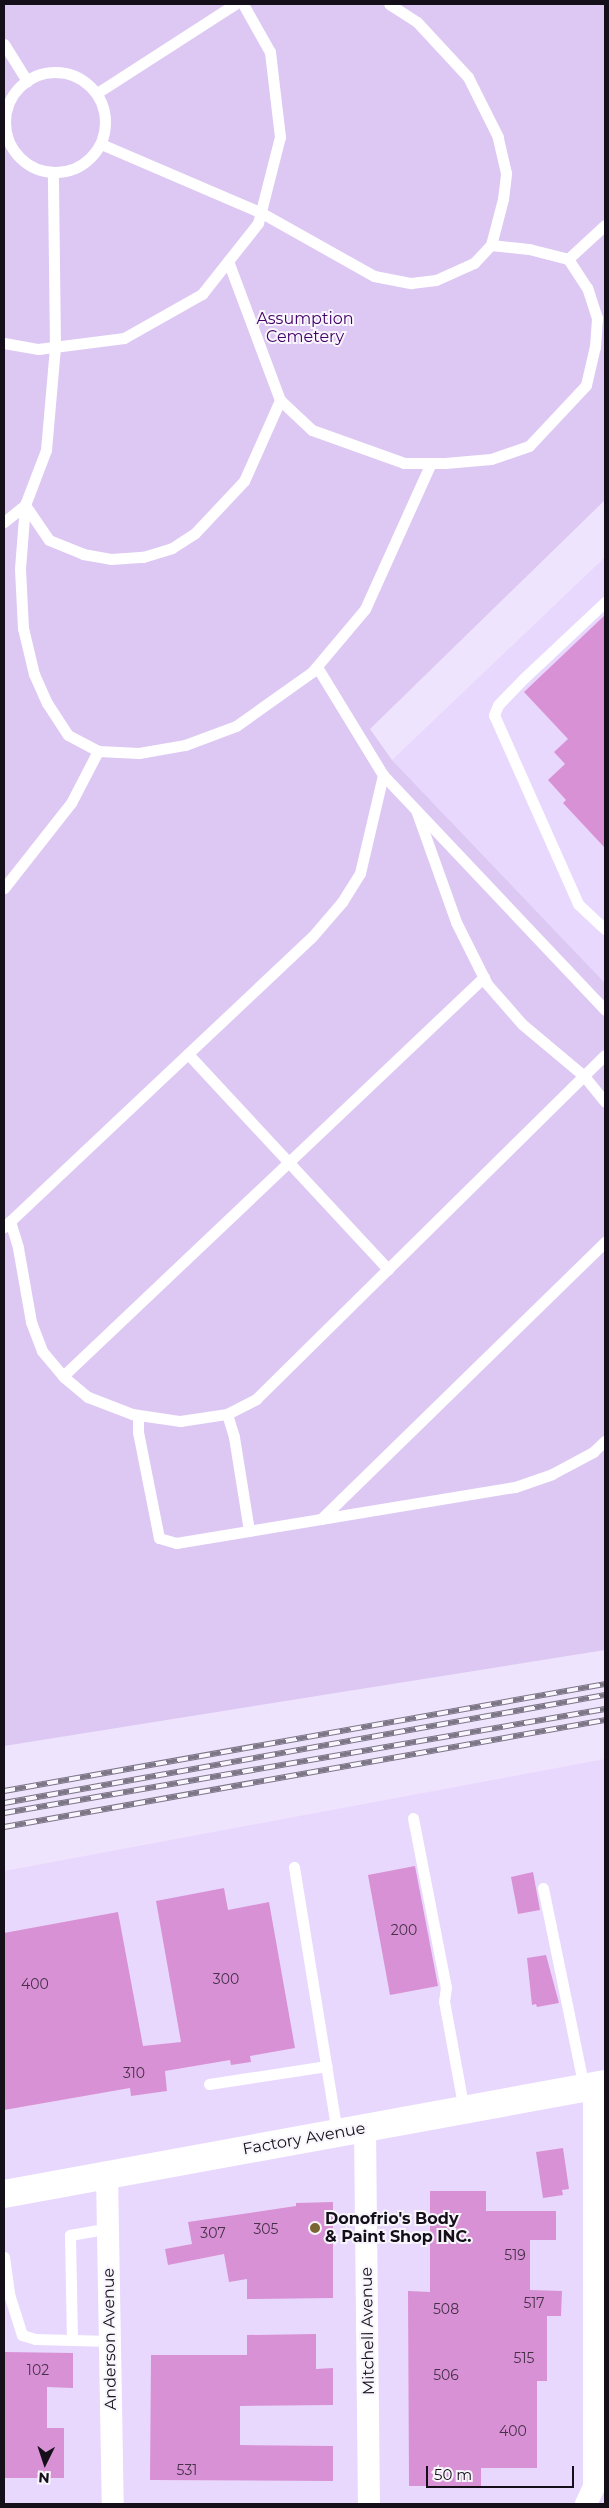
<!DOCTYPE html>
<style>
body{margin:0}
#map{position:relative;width:609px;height:2508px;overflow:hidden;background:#efe4fd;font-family:Montserrat,sans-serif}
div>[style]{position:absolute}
.built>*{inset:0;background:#e9d8fd}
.green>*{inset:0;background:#ddc8f4}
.building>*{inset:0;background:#d891d5}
.lane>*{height:11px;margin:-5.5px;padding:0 5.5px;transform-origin:5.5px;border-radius:5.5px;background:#fff}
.lane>.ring{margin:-5.5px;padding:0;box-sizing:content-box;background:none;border:11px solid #fff;border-radius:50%}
.street>*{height:22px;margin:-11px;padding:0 11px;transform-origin:11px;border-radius:11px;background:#fff}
.secondary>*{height:28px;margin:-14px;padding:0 14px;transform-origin:14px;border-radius:14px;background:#fff}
.rail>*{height:5.5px;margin-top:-2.75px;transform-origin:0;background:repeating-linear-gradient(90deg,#f8f5fc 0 11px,#7d7687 0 22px);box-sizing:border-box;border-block:1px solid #7d7687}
.dots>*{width:14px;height:14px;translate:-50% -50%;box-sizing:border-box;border:2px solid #f8f5fc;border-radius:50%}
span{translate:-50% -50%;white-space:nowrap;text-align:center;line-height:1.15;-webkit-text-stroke:4px #f8f5fc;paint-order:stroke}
.number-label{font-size:14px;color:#453048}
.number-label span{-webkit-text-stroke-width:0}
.park-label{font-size:16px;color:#410066}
.street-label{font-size:16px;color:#140f19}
.poi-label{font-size:16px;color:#140f19;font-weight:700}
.left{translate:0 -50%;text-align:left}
.frame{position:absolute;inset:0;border:5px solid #140f19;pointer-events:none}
.north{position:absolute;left:20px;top:2438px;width:50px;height:50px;-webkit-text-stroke:4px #f8f5fc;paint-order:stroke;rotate:184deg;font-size:14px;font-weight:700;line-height:20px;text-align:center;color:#140f19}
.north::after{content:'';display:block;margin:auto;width:18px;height:22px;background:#140f19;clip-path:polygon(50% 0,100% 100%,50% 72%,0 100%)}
.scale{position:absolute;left:426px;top:2466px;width:148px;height:22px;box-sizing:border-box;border:2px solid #140f19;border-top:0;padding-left:6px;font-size:15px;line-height:18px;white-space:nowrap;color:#140f19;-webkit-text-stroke:4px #f8f5fc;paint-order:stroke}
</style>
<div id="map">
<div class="built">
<div style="clip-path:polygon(605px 557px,605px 983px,392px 760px)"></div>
<div style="clip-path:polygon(605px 1759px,605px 2504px,4px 2504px,4px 1871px)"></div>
</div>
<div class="green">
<div style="clip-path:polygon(4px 4px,605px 4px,605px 500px,370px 729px,392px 760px,605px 983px,605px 1650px,4px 1746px)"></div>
</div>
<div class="building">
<div style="clip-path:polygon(605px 615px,605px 848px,563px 803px,566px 800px,548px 780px,565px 764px,554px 752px,568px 739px,524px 692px)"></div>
<div style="clip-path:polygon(415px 1866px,438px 1986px,390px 1995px,368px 1875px)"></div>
<div style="clip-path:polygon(533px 1872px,540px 1910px,518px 1914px,511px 1877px)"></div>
<div style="clip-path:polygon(224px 1888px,228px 1910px,269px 1902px,295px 2048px,250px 2056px,251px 2062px,231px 2065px,230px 2060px,165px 2071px,167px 2091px,131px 2096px,130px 2088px,4px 2110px,4px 1933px,118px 1912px,143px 2046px,181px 2042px,156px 1901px)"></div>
<div style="clip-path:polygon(546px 1955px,559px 2003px,537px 2007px,536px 2004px,532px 2005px,527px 1958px)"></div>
<div style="clip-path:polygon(563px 2148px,569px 2189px,562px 2190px,563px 2195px,543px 2198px,536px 2152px)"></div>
<div style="clip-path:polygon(430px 2191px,486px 2191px,486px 2211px,556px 2211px,556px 2240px,530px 2240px,530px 2290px,562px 2291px,561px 2316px,547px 2316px,547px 2381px,537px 2381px,537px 2468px,481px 2468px,481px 2486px,409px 2486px,408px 2291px,430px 2292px)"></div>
<div style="clip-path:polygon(333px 2202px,333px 2298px,247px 2299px,247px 2279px,229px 2282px,224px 2254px,168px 2265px,165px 2249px,192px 2244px,188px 2222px,296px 2206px,296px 2203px)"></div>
<div style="clip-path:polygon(316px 2334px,316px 2369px,333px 2368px,333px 2405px,240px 2406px,240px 2445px,333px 2446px,333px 2481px,150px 2480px,151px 2355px,247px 2355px,247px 2335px)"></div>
<div style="clip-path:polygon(4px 2352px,73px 2353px,73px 2388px,47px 2387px,47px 2428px,64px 2428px,64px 2478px,4px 2478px)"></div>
</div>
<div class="lane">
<div style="left:4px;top:44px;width:44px;rotate:58.1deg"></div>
<div class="ring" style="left:5px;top:72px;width:89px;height:89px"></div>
<div style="left:97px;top:93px;width:164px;rotate:-32.8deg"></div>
<div style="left:101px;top:144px;width:173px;rotate:23.2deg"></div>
<div style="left:260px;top:212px;width:131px;rotate:29.3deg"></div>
<div style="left:374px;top:276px;width:38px;rotate:11deg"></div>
<div style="left:411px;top:283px;width:25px;rotate:-7deg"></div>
<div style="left:436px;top:280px;width:42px;rotate:-24.1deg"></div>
<div style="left:474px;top:263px;width:25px;rotate:-47deg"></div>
<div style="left:491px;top:245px;width:48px;rotate:-75.4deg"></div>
<div style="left:503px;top:199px;width:26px;rotate:-83deg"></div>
<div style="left:506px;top:173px;width:37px;rotate:-103deg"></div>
<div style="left:498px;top:137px;width:67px;rotate:-116.6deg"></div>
<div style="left:468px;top:77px;width:75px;rotate:-132.8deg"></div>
<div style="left:417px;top:22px;width:33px;rotate:-147deg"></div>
<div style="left:491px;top:245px;width:38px;rotate:6deg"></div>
<div style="left:529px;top:249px;width:40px;rotate:14.4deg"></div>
<div style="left:568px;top:259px;width:50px;rotate:-42.6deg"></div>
<div style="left:228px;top:261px;width:148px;rotate:69.5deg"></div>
<div style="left:280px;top:400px;width:44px;rotate:43.2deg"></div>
<div style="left:312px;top:430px;width:98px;rotate:19.7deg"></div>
<div style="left:404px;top:463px;width:41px"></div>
<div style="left:445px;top:463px;width:46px;rotate:-5deg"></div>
<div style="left:491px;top:459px;width:40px;rotate:-18.9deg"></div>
<div style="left:529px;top:446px;width:83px;rotate:-46.9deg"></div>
<div style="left:586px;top:385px;width:39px;rotate:-77deg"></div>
<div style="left:595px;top:347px;width:29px;rotate:-86deg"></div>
<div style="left:597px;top:318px;width:32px;rotate:-108deg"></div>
<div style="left:587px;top:288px;width:35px;rotate:-123deg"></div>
<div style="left:4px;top:343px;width:35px;rotate:10deg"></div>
<div style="left:38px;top:349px;width:87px;rotate:-7.3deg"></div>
<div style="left:124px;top:338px;width:90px;rotate:-29.4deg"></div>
<div style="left:202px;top:294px;width:90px;rotate:-51.7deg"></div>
<div style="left:258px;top:223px;width:89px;rotate:-75.7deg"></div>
<div style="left:280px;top:137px;width:86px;rotate:-96.7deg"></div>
<div style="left:270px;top:52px;width:55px;rotate:-119.4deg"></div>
<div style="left:25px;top:505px;width:64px;rotate:94.5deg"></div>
<div style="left:20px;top:569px;width:59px;rotate:87.1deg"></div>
<div style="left:23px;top:628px;width:47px;rotate:76.6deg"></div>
<div style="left:34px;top:674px;width:32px;rotate:66deg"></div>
<div style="left:47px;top:703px;width:38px;rotate:57deg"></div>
<div style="left:68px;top:735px;width:34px;rotate:28deg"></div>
<div style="left:98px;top:751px;width:41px;rotate:2.8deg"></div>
<div style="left:139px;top:753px;width:47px;rotate:-9.9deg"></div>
<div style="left:185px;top:745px;width:54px;rotate:-20.4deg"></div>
<div style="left:236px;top:726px;width:93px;rotate:-35.4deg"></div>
<div style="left:312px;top:672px;width:82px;rotate:-49.9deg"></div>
<div style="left:365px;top:609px;width:160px;rotate:-65.7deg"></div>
<div style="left:25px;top:505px;width:42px;rotate:55.6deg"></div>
<div style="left:49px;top:540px;width:37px;rotate:22deg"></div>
<div style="left:83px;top:554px;width:28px;rotate:10deg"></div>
<div style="left:111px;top:559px;width:32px;rotate:-4deg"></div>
<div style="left:143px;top:557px;width:30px;rotate:-17deg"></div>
<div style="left:172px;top:548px;width:27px;rotate:-33deg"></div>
<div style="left:195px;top:533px;width:71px;rotate:-46.7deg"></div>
<div style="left:244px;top:481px;width:89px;rotate:-66deg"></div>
<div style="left:4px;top:522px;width:27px;rotate:-39deg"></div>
<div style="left:25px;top:505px;width:59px;rotate:-69.1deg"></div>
<div style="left:46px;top:450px;width:103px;rotate:-85deg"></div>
<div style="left:55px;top:347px;width:175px;rotate:-90.7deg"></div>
<div style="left:605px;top:602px;width:111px;rotate:136.8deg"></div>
<div style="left:524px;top:678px;width:37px;rotate:134deg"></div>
<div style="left:498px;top:705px;width:11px;rotate:112deg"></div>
<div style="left:494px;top:715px;width:207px;rotate:66deg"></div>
<div style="left:578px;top:904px;width:37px;rotate:43deg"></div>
<div style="left:383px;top:775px;width:323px;rotate:46.6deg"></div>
<div style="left:416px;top:810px;width:119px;rotate:70.3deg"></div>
<div style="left:456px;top:922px;width:69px;rotate:63.4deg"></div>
<div style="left:487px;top:984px;width:53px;rotate:48.8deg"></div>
<div style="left:522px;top:1024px;width:81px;rotate:40deg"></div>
<div style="left:584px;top:1076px;width:33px;rotate:51deg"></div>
<div style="left:4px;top:888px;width:108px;rotate:-51.8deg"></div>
<div style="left:71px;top:803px;width:59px;rotate:-62.6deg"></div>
<div style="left:188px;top:1054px;width:294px;rotate:47.1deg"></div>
<div style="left:10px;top:1221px;width:28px;rotate:73deg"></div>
<div style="left:18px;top:1248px;width:75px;rotate:80deg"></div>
<div style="left:31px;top:1322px;width:31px;rotate:69deg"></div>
<div style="left:42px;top:1351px;width:35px;rotate:50deg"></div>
<div style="left:65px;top:1378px;width:30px;rotate:40deg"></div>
<div style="left:88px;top:1397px;width:47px;rotate:21.1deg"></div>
<div style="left:132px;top:1414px;width:49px;rotate:8.3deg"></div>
<div style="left:180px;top:1421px;width:48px;rotate:-8.5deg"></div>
<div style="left:227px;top:1414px;width:33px;rotate:-27deg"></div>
<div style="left:256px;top:1399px;width:490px;rotate:-44.6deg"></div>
<div style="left:4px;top:1227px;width:422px;rotate:-43.3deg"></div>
<div style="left:311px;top:938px;width:48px;rotate:-49.3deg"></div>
<div style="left:342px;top:902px;width:34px;rotate:-58deg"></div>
<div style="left:360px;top:873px;width:101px;rotate:-76.8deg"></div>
<div style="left:383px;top:775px;width:127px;rotate:-121.4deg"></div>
<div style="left:63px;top:1376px;width:580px;rotate:-43.46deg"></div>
<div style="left:227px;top:1414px;width:24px;rotate:73deg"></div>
<div style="left:234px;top:1437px;width:95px;rotate:80.9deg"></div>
<div style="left:138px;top:1415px;width:17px;rotate:90deg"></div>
<div style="left:138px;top:1432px;width:108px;rotate:78.8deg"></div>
<div style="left:159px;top:1538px;width:18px;rotate:16deg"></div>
<div style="left:176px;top:1543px;width:344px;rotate:-9.4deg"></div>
<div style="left:515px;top:1487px;width:39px;rotate:-19deg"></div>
<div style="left:552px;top:1474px;width:47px;rotate:-28.2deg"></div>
<div style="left:593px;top:1452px;width:16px;rotate:-43deg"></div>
<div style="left:321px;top:1519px;width:397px;rotate:-44.3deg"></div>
<div style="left:413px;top:1818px;width:172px;rotate:79deg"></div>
<div style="left:446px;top:1987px;width:14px;rotate:98deg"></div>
<div style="left:444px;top:2001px;width:111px;rotate:79.6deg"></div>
<div style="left:294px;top:1867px;width:269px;rotate:80.8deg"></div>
<div style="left:543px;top:1888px;width:204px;rotate:78.4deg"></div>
<div style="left:209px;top:2084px;width:119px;rotate:-8.7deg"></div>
<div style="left:4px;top:2257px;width:37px;rotate:82deg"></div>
<div style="left:9px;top:2294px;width:43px;rotate:72.4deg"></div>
<div style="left:22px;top:2335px;width:14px;rotate:17deg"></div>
<div style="left:35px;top:2339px;width:75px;rotate:1.5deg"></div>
<div style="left:72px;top:2340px;width:105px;rotate:-91.1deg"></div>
<div style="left:70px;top:2235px;width:39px;rotate:-10deg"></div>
</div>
<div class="street">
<div style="left:365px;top:2128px;width:376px;rotate:89.4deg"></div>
<div style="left:107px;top:2175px;width:329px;rotate:89deg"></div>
<div style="left:586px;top:2504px;width:19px;rotate:-65deg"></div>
<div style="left:594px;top:2487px;width:401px;rotate:-90deg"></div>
</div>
<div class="secondary">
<div style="left:4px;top:2194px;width:611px;rotate:-10.37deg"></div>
</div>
<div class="rail">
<div style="left:4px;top:1791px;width:610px;rotate:-10.09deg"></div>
<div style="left:4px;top:1803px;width:611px;rotate:-10.19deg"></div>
<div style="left:4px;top:1813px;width:610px;rotate:-9.82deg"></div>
<div style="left:4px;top:1827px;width:610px;rotate:-10.09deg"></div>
</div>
<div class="dots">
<div style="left:315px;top:2228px;background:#786533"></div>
</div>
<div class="number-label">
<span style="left:404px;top:1930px">200</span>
<span style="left:226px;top:1979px">300</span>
<span style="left:35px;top:1984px">400</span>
<span style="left:134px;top:2073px">310</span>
<span style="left:266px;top:2229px">305</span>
<span style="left:213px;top:2233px">307</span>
<span style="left:515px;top:2255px">519</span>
<span style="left:534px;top:2303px">517</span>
<span style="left:446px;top:2309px">508</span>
<span style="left:524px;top:2358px">515</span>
<span style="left:38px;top:2370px">102</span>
<span style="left:446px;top:2375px">506</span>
<span style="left:513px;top:2431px">400</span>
<span style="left:187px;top:2470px">531</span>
</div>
<div class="park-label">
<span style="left:305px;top:328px">Assumption<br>Cemetery</span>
</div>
<div class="street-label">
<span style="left:304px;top:2139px;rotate:-10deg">Factory Avenue</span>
<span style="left:368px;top:2331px;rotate:-91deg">Mitchell Avenue</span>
<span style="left:110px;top:2339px;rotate:-91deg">Anderson Avenue</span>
</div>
<div class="poi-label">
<span class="left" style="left:325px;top:2228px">Donofrio's Body<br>&amp; Paint Shop INC.</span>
</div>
<div class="frame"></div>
<div class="north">N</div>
<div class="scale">50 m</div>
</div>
